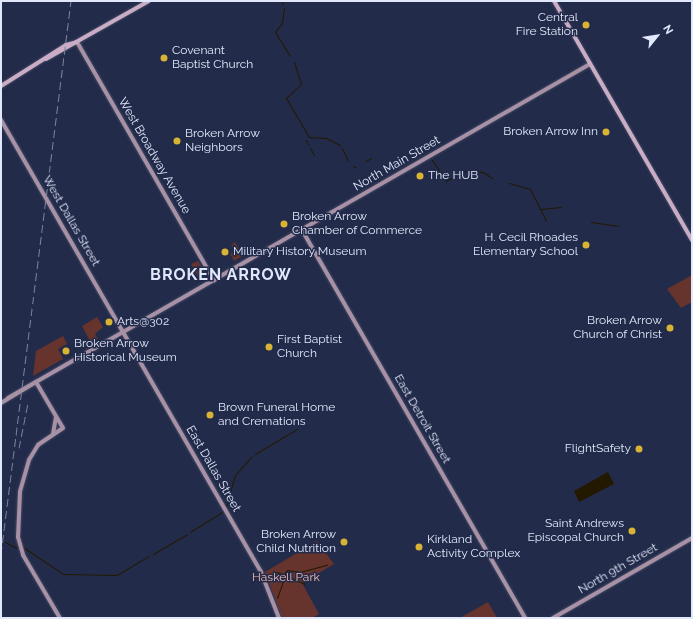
<!DOCTYPE html>
<style>
body{margin:0}
#map{position:relative;width:693px;height:619px;overflow:hidden;background:#232b4a;font-family:Raleway,sans-serif}
div>[style]{position:absolute}
.green>*{inset:0;background:#66342c}
.water>*{inset:0;background:#231900}
.stream>*{height:1px;margin:-0.5px;padding:0 0.5px;transform-origin:0.5px;border-radius:0.5px;background:#231900}
.roads{filter:drop-shadow(0 0 1px #414966) drop-shadow(0 0 1px #414966)}
.secondary>*{height:4px;margin:-2px;padding:0 2px;transform-origin:2px;border-radius:2px;background:#a891a4}
.primary>*{height:4px;margin:-2px;padding:0 2px;transform-origin:2px;border-radius:2px;background:#caacc5}
.rail>*{height:1px;margin-top:-0.5px;transform-origin:0;background:repeating-linear-gradient(90deg,#7a829c 0 8px,transparent 0 12px)}
.dots>*{width:11px;height:11px;translate:-50% -50%;box-sizing:border-box;border:2px solid #232b4a;border-radius:50%}
span{translate:-50% -50%;white-space:nowrap;text-align:center;line-height:1.15;-webkit-text-stroke:3px #232b4a;paint-order:stroke}
.poi-label{font-size:12px;color:#e1e8fc}
.right{translate:-100% -50%;text-align:right}
.left{translate:0 -50%;text-align:left}
.street-label{font-size:12px;color:#e1e8fc}
.park-label{font-size:12px;color:#f3b9ae}
.district-label{font-size:16px;color:#e1e8fc;font-weight:700;letter-spacing:1px}
.frame{position:absolute;inset:0;border:2px solid #e1e8fc;pointer-events:none}
.north{position:absolute;left:637px;top:16px;width:40px;height:40px;-webkit-text-stroke:3px #232b4a;paint-order:stroke;rotate:60deg;font-size:11px;font-weight:700;line-height:16px;text-align:center;color:#e1e8fc}
.north::after{content:'';display:block;margin:auto;width:14px;height:18px;background:#e1e8fc;clip-path:polygon(50% 0,100% 100%,50% 72%,0 100%)}
</style>
<div id="map">
<div class="green">
<div style="clip-path:polygon(235px 242px,243px 256px,234px 261px,230px 254px,235px 251px,231px 245px)"></div>
<div style="clip-path:polygon(198px 261px,206px 274px,200px 280px,191px 264px)"></div>
<div style="clip-path:polygon(692px 275px,692px 302px,681px 308px,667px 289px)"></div>
<div style="clip-path:polygon(97px 317px,103px 327px,95px 334px,98px 339px,91px 343px,82px 326px)"></div>
<div style="clip-path:polygon(63px 336px,67px 344px,58px 349px,63px 359px,33px 376px,36px 351px)"></div>
<div style="clip-path:polygon(317px 541px,334px 564px,302px 583px,319px 614px,312px 618px,282px 618px,265px 572px)"></div>
<div style="clip-path:polygon(488px 602px,497px 618px,460px 618px)"></div>
</div>
<div class="water">
<div style="clip-path:polygon(608px 472px,614px 484px,579px 502px,574px 491px)"></div>
</div>
<div class="stream">
<div style="left:282px;top:4px;width:3px;rotate:-72deg"></div>
<div style="left:284px;top:8px;width:15px;rotate:98deg"></div>
<div style="left:282px;top:23px;width:11px;rotate:128deg"></div>
<div style="left:275px;top:32px;width:28px;rotate:58deg"></div>
<div style="left:294px;top:62px;width:23px;rotate:72deg"></div>
<div style="left:301px;top:84px;width:21px;rotate:137deg"></div>
<div style="left:286px;top:98px;width:45px;rotate:59.5deg"></div>
<div style="left:309px;top:137px;width:17px;rotate:3deg"></div>
<div style="left:326px;top:138px;width:16px;rotate:27deg"></div>
<div style="left:306px;top:140px;width:5px;rotate:68deg"></div>
<div style="left:310px;top:148px;width:8px;rotate:60deg"></div>
<div style="left:342px;top:148px;width:14px;rotate:65deg"></div>
<div style="left:432px;top:160px;width:25px;rotate:56deg"></div>
<div style="left:446px;top:181px;width:21px;rotate:-28deg"></div>
<div style="left:465px;top:171px;width:18px;rotate:3deg"></div>
<div style="left:483px;top:172px;width:11px;rotate:34deg"></div>
<div style="left:366px;top:161px;width:6px;rotate:-31deg"></div>
<div style="left:353px;top:166px;width:3px;rotate:18deg"></div>
<div style="left:509px;top:183px;width:22px;rotate:16deg"></div>
<div style="left:530px;top:189px;width:35px;rotate:63deg"></div>
<div style="left:541px;top:209px;width:20px;rotate:-6deg"></div>
<div style="left:591px;top:222px;width:28px;rotate:8deg"></div>
<div style="left:255px;top:454px;width:49px;rotate:-30.8deg"></div>
<div style="left:226px;top:506px;width:32px;rotate:-74deg"></div>
<div style="left:235px;top:475px;width:25px;rotate:-48deg"></div>
<div style="left:190px;top:532px;width:39px;rotate:-32deg"></div>
<div style="left:5px;top:542px;width:13px;rotate:27deg"></div>
<div style="left:23px;top:547px;width:48px;rotate:34deg"></div>
<div style="left:63px;top:574px;width:54px;rotate:1.1deg"></div>
<div style="left:117px;top:575px;width:37px;rotate:-31deg"></div>
<div style="left:153px;top:554px;width:39px;rotate:-30deg"></div>
<div style="left:277px;top:572px;width:30px;rotate:23deg"></div>
<div style="left:283px;top:575px;width:6px;rotate:-51deg"></div>
<div style="left:287px;top:570px;width:13px;rotate:9deg"></div>
<div style="left:300px;top:572px;width:28px;rotate:-15deg"></div>
<div style="left:277px;top:598px;width:23px;rotate:-70deg"></div>
</div>
<div class="roads">
<div class="secondary">
<div style="left:77px;top:42px;width:275px;rotate:60.1deg"></div>
<div style="left:1px;top:120px;width:521px;rotate:60.09deg"></div>
<div style="left:261px;top:572px;width:49px;rotate:68.6deg"></div>
<div style="left:302px;top:230px;width:448px;rotate:60.1deg"></div>
<div style="left:36px;top:382px;width:53px;rotate:59.6deg"></div>
<div style="left:63px;top:428px;width:30px;rotate:146deg"></div>
<div style="left:38px;top:445px;width:17px;rotate:121deg"></div>
<div style="left:29px;top:460px;width:33px;rotate:106deg"></div>
<div style="left:20px;top:492px;width:45px;rotate:92.5deg"></div>
<div style="left:18px;top:537px;width:19px;rotate:74deg"></div>
<div style="left:23px;top:555px;width:73px;rotate:59.6deg"></div>
<div style="left:8px;top:398px;width:671px;rotate:-29.85deg"></div>
<div style="left:1px;top:403px;width:41px;rotate:-31deg"></div>
<div style="left:53px;top:434px;width:17px;rotate:-80deg"></div>
<div style="left:553px;top:618px;width:160px;rotate:-29.9deg"></div>
</div>
<div class="primary">
<div style="left:554px;top:1px;width:276px;rotate:60deg"></div>
<div style="left:46px;top:59px;width:118px;rotate:-29.4deg"></div>
<div style="left:1px;top:86px;width:77px;rotate:-32.2deg"></div>
<div style="left:66px;top:45px;width:11px;rotate:-15deg"></div>
</div>
</div>
<div class="rail">
<div style="left:19px;top:448px;width:46px;rotate:-78.7deg"></div>
<div style="left:1px;top:554px;width:557px;rotate:-82.79deg"></div>
</div>
<div class="dots">
<div style="left:586px;top:25px;background:#d9b334"></div>
<div style="left:164px;top:58px;background:#d9b334"></div>
<div style="left:606px;top:132px;background:#d9b334"></div>
<div style="left:177px;top:141px;background:#d9b334"></div>
<div style="left:420px;top:176px;background:#d9b334"></div>
<div style="left:284px;top:224px;background:#d9b334"></div>
<div style="left:586px;top:245px;background:#d9b334"></div>
<div style="left:225px;top:252px;background:#d9b334"></div>
<div style="left:109px;top:322px;background:#d9b334"></div>
<div style="left:670px;top:328px;background:#d9b334"></div>
<div style="left:269px;top:347px;background:#d9b334"></div>
<div style="left:66px;top:351px;background:#d9b334"></div>
<div style="left:210px;top:415px;background:#d9b334"></div>
<div style="left:639px;top:449px;background:#d9b334"></div>
<div style="left:632px;top:531px;background:#d9b334"></div>
<div style="left:344px;top:542px;background:#d9b334"></div>
<div style="left:419px;top:547px;background:#d9b334"></div>
</div>
<div class="poi-label">
<span class="right" style="left:578px;top:25px">Central<br>Fire Station</span>
<span class="left" style="left:172px;top:58px">Covenant<br>Baptist Church</span>
<span class="right" style="left:598px;top:132px">Broken Arrow Inn</span>
<span class="left" style="left:185px;top:141px">Broken Arrow<br>Neighbors</span>
<span class="left" style="left:428px;top:176px">The HUB</span>
<span class="left" style="left:292px;top:224px">Broken Arrow<br>Chamber of Commerce</span>
<span class="right" style="left:578px;top:245px">H. Cecil Rhoades<br>Elementary School</span>
<span class="left" style="left:233px;top:252px">Military History Museum</span>
<span class="right" style="left:662px;top:328px">Broken Arrow<br>Church of Christ</span>
<span class="left" style="left:117px;top:322px">Arts@302</span>
<span class="left" style="left:277px;top:347px">First Baptist<br>Church</span>
<span class="left" style="left:74px;top:351px">Broken Arrow<br>Historical Museum</span>
<span class="left" style="left:218px;top:415px">Brown Funeral Home<br>and Cremations</span>
<span class="right" style="left:631px;top:449px">FlightSafety</span>
<span class="right" style="left:624px;top:531px">Saint Andrews<br>Episcopal Church</span>
<span class="right" style="left:336px;top:542px">Broken Arrow<br>Child Nutrition</span>
<span class="left" style="left:427px;top:547px">Kirkland<br>Activity Complex</span>
</div>
<div class="street-label">
<span style="left:154px;top:156px;rotate:60deg">West Broadway Avenue</span>
<span style="left:397px;top:164px;rotate:-30deg">North Main Street</span>
<span style="left:71px;top:221px;rotate:60deg">West Dallas Street</span>
<span style="left:422px;top:419px;rotate:60deg">East Detroit Street</span>
<span style="left:213px;top:469px;rotate:60deg">East Dallas Street</span>
<span style="left:618px;top:569px;rotate:-30deg">North 9th Street</span>
</div>
<div class="park-label">
<span style="left:286px;top:578px">Haskell Park</span>
</div>
<div class="district-label">
<span style="left:221px;top:275px">BROKEN ARROW</span>
</div>
<div class="frame"></div>
<div class="north">N</div>
</div>
